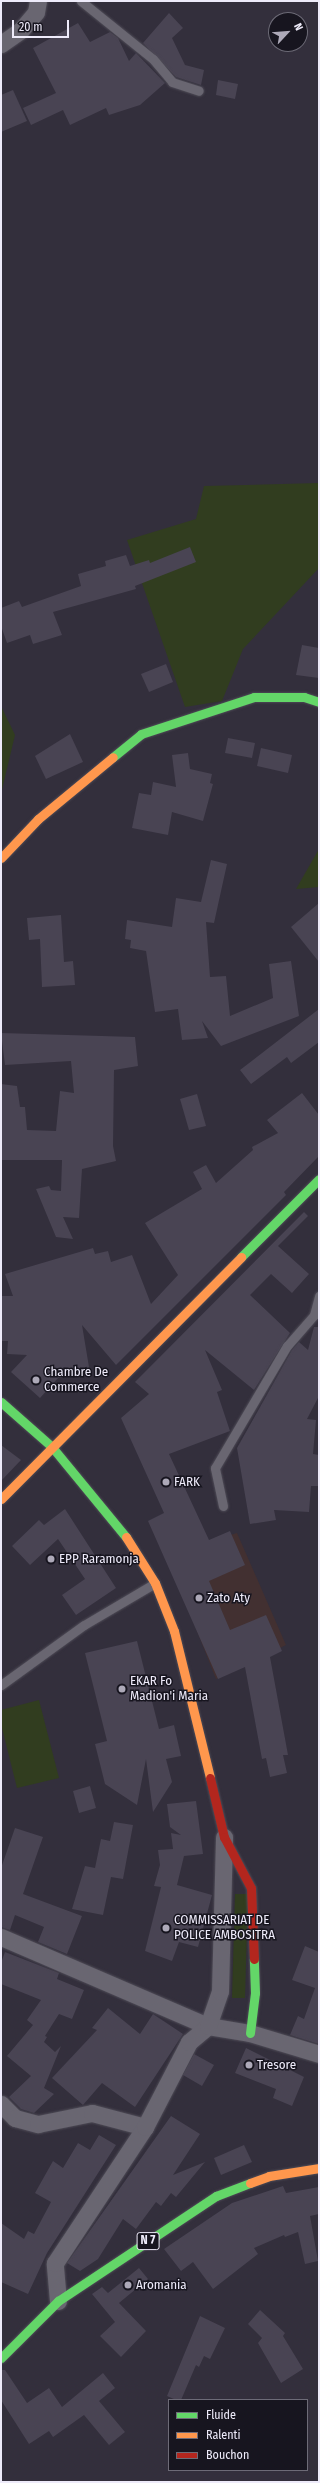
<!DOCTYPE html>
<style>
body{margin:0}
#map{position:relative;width:320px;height:2483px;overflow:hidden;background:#332f3c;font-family:"Fira Sans Condensed",sans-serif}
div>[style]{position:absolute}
.industrial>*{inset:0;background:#423031}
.green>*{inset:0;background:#313d1f}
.building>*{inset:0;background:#494453}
.roads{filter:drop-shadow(0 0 1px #4e4b56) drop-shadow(0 0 1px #4e4b56)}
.lane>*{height:9px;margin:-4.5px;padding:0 4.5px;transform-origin:4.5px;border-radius:4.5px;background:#696671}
.street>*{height:17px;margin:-8.5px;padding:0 8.5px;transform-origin:8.5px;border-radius:8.5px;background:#696671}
.fast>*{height:9px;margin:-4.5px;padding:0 4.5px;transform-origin:4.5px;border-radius:4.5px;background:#63d668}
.slow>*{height:9px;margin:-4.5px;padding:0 4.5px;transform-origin:4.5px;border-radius:4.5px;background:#ff974d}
.jam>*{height:9px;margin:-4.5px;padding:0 4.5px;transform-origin:4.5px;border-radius:4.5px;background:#b3261e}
.dots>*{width:11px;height:11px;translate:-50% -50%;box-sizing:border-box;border:2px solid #17151f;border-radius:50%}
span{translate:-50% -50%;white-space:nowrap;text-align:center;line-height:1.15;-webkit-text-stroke:3px #17151f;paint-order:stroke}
.shield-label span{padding:1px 3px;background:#17151f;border:1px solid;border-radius:3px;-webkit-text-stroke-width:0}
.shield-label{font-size:12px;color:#eeebfa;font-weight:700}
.poi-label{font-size:13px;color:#eeebfa}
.left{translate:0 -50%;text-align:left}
.frame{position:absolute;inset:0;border:2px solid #eeebfa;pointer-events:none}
.legend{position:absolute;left:168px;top:2399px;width:140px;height:72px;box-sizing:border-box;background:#17151f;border:1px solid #6d6b77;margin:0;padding:5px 7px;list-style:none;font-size:12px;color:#eeebfa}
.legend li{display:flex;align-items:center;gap:8px;height:20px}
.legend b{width:20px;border:1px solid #6d6b77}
.north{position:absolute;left:268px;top:12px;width:40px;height:40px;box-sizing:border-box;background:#17151f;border:1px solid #6d6b77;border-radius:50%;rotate:64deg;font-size:11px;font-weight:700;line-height:16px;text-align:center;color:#eeebfa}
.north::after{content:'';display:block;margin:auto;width:14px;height:18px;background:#ada9b8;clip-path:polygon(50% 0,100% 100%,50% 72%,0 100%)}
.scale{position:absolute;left:12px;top:20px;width:57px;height:18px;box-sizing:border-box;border:2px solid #eeebfa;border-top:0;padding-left:5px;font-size:12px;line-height:14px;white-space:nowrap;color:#eeebfa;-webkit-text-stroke:3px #17151f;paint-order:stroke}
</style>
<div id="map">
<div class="industrial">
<div style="clip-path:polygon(237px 1533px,286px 1645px,216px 1679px,167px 1555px)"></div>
</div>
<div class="green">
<div style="clip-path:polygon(319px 483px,319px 568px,243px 649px,222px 701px,185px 707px,127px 540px,196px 519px,204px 486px)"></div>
<div style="clip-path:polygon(1px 706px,15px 735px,1px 794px)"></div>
<div style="clip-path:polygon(319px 849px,319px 887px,296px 889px)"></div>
<div style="clip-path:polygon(39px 1700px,59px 1778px,17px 1788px,1px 1724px,1px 1710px)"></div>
<div style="clip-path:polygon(235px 1894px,248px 1894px,245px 1998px,232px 1998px)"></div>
</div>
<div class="building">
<div style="clip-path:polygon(169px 13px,183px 28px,172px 38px,185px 65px,204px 70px,201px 85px,176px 77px,143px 43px)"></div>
<div style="clip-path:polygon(78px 23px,90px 42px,110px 32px,118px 38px,129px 61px,136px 53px,165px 83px,140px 105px,109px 115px,106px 108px,70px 125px,63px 110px,31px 125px,23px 108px,56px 93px,33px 48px)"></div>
<div style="clip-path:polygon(218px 80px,238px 84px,235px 99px,216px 95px)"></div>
<div style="clip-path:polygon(13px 90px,27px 121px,1px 132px,1px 95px)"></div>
<div style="clip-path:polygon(190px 547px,196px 562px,135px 586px,136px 589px,53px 612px,62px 635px,33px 644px,30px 635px,7px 643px,1px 626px,1px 608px,19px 601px,22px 607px,81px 586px,78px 574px,106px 566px,105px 561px,126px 555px,130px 566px,149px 560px,150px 563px)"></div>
<div style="clip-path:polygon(302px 645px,319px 648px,319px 678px,296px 675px)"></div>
<div style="clip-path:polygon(166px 664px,173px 682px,149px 692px,141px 674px)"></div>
<div style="clip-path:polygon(70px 734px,83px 762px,46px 779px,35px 756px)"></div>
<div style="clip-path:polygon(228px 738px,255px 743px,252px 758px,225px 753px)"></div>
<div style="clip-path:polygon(261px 748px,292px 755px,288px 773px,257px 766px)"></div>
<div style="clip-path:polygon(188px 753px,190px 769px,212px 774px,210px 783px,213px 784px,203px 821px,172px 812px,168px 835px,132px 828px,139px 793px,151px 795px,153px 782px,176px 787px,172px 755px)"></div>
<div style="clip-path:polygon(211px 860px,227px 864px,214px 923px,206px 922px,210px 977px,226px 976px,230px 1016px,273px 998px,269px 964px,291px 961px,299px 1016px,221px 1046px,202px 1021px,208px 1038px,182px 1040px,178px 1009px,155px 1012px,146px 951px,130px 948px,131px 940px,125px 939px,127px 920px,172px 927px,176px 898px,201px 902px)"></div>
<div style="clip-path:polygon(319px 903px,319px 962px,291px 927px)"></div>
<div style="clip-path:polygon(61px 915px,64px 962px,73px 961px,75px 985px,42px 987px,40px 939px,29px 940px,27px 918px)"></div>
<div style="clip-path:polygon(319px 1009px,319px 1042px,291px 1063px,287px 1057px,251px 1084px,240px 1070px)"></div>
<div style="clip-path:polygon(1px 1033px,135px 1037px,138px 1066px,114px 1070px,113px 1146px,116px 1161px,82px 1169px,79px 1218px,63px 1217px,73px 1239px,56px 1237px,36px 1189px,49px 1186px,51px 1190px,61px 1191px,62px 1160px,1px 1160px,1px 1084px,17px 1086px,20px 1107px,25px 1107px,27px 1130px,56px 1131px,60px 1091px,74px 1093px,71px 1061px,5px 1065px)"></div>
<div style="clip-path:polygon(302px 1093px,319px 1115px,319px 1156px,284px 1192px,286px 1195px,116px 1365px,82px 1325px,90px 1373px,58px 1378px,40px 1398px,11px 1372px,27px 1355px,7px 1354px,8px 1341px,1px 1341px,1px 1296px,13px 1296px,5px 1274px,93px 1248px,95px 1254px,108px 1251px,111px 1262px,132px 1255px,151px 1304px,178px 1275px,145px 1223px,202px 1189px,193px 1172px,206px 1165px,216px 1183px,253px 1150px,252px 1147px,278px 1133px,267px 1120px)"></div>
<div style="clip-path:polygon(197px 1094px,206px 1126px,189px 1130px,180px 1099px)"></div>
<div style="clip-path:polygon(304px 1212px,308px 1216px,278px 1246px,309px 1274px,292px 1293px,271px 1274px,250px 1295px,290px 1333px,254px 1390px,205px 1350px,222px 1390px,217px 1392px,230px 1431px,169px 1454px,209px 1540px,230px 1531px,245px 1565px,209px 1581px,230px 1630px,266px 1615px,282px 1651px,270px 1657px,288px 1755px,283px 1755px,287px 1773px,270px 1777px,266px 1758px,262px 1759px,245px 1667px,218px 1679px,148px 1521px,164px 1513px,121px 1418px,149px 1394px,135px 1382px)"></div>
<div style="clip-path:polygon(314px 1327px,319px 1327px,319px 1396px,307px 1419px,316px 1420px,313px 1454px,319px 1455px,319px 1486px,311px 1486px,309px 1512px,274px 1510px,276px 1520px,250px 1524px,237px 1448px,292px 1350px,299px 1342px,308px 1350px)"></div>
<div style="clip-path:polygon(1px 1445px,21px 1460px,1px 1481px)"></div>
<div style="clip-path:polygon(65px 1509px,116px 1588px,76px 1615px,62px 1595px,85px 1579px,58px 1539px,30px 1565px,12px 1546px,39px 1520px,44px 1525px)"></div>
<div style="clip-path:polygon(137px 1641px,159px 1729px,174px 1725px,181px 1756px,166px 1759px,172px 1782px,153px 1812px,146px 1759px,137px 1805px,105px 1784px,95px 1744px,107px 1741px,85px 1653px)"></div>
<div style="clip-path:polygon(90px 1786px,96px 1808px,79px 1813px,73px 1791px)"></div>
<div style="clip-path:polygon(196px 1801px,203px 1854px,184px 1856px,177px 1885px,212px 1895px,198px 1947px,179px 1942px,172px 1961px,145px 1951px,161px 1887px,154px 1886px,160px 1865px,158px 1850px,173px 1849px,171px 1833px,181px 1835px,170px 1827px,167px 1804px)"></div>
<div style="clip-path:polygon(114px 1822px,133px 1825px,123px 1879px,111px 1877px,103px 1915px,72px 1909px,85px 1866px,95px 1868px,101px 1839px,110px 1841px)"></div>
<div style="clip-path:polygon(15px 1828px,43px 1837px,23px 1894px,82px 1916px,67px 1954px,38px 1942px,44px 1927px,15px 1915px,10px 1930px,1px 1927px,1px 1868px)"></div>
<div style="clip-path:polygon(305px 1946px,319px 1952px,319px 2044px,290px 2035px,298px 2016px,304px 2019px,315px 1988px,292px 1980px)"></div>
<div style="clip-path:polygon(5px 1952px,59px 1973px,57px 1979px,84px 1990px,72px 2019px,59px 2014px,45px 2036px,47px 2037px,44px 2042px,55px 2052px,61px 2046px,44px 2088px,54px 2094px,34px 2113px,21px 2109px,9px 2097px,31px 2076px,7px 2056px,33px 2025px,27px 2020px,41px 2000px,1px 1984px,1px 1963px)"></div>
<div style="clip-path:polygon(108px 2008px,140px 2034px,153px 2014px,183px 2034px,135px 2107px,102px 2083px,83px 2105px,52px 2078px,97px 2030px,92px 2028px)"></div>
<div style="clip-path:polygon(246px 2048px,304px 2077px,292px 2106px,273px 2098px,276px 2089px,235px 2073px)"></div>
<div style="clip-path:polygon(194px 2054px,214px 2065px,202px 2086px,183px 2075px)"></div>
<div style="clip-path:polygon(171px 2116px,200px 2134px,173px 2175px,205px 2162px,176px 2197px,171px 2193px,161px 2206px,156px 2202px,136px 2229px,123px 2219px,98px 2259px,80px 2271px,67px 2263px)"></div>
<div style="clip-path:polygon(99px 2135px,116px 2145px,47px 2253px,28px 2294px,1px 2282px,1px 2223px,24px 2239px,28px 2231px,34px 2234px,51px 2202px,35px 2193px,53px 2161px,63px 2168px,78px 2143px,90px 2150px)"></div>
<div style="clip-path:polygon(244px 2145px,252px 2162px,221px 2175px,214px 2158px)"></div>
<div style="clip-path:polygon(283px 2186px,286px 2193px,319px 2187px,319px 2214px,310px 2216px,318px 2261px,305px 2264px,298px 2232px,285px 2237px,284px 2235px,254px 2248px,258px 2254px,213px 2289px,193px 2262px,181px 2271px,164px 2249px,232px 2203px)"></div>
<div style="clip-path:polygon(139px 2268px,148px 2279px,119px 2303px,146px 2331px,121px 2357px,100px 2336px,115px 2322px,92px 2294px,102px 2287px,108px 2293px)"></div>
<div style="clip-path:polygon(260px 2310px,285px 2333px,283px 2336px,303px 2369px,281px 2383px,258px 2343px,262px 2338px,248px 2324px)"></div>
<div style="clip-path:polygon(200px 2316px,225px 2328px,210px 2359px,204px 2356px,199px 2367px,196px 2365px,181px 2400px,176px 2400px,167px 2396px)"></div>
<div style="clip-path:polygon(1px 2370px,5px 2370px,27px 2403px,49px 2388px,62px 2407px,103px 2373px,115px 2388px,99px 2401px,125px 2432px,109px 2445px,84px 2415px,53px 2437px,49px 2431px,29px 2444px,1px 2400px)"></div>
</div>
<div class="roads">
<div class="lane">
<div style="left:81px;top:1px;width:92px;rotate:38.9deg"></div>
<div style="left:153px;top:59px;width:30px;rotate:50deg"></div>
<div style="left:172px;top:82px;width:28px;rotate:18deg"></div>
<div style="left:223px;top:1506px;width:39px;rotate:-102deg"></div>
<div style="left:215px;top:1468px;width:142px;rotate:-59.5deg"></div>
<div style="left:287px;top:1346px;width:41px;rotate:-48.9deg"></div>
<div style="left:314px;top:1315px;width:20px;rotate:-75deg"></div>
<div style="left:1px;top:1685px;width:102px;rotate:-35.9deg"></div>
<div style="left:84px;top:1625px;width:82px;rotate:-30.6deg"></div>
</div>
<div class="street">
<div style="left:1px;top:44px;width:24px;rotate:-35deg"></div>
<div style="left:21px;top:30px;width:23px;rotate:-50deg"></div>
<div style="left:36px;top:12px;width:11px;rotate:-80deg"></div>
<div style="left:1px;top:1937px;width:225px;rotate:23.3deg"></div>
<div style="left:208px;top:2026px;width:43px;rotate:9.5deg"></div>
<div style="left:250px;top:2033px;width:72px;rotate:16.9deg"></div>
<div style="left:1px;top:2104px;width:20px;rotate:45deg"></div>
<div style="left:15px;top:2118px;width:24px;rotate:15deg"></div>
<div style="left:38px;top:2124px;width:55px;rotate:-11.5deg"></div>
<div style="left:92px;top:2113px;width:55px;rotate:14.8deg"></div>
<div style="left:58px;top:2301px;width:38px;rotate:-95deg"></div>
<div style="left:55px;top:2263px;width:163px;rotate:-56.5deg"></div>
<div style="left:145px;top:2127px;width:96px;rotate:-62.6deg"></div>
<div style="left:189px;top:2042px;width:25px;rotate:-40deg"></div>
<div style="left:208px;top:2026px;width:37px;rotate:-71deg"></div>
<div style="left:220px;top:1991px;width:154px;rotate:-88.5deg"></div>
</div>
<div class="fast">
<div style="left:113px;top:757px;width:36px;rotate:-39deg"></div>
<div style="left:141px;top:734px;width:119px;rotate:-18.1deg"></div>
<div style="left:254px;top:697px;width:50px"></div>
<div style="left:304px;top:697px;width:16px;rotate:18deg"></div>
<div style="left:241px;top:1257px;width:110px;rotate:-45deg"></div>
<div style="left:1px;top:1402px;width:68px;rotate:41.4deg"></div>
<div style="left:52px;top:1447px;width:117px;rotate:50.6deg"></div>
<div style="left:250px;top:2033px;width:40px;rotate:-82.9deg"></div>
<div style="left:255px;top:1993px;width:34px;rotate:-92deg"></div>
<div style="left:1px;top:2358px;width:81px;rotate:-45deg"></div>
<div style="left:58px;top:2301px;width:190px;rotate:-33.6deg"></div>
<div style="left:216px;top:2196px;width:36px;rotate:-21deg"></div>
</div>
<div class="slow">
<div style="left:1px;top:858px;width:54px;rotate:-46.5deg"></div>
<div style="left:38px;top:819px;width:97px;rotate:-39.6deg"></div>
<div style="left:1px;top:1499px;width:341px;rotate:-45.2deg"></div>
<div style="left:126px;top:1537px;width:54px;rotate:57.8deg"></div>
<div style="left:155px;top:1583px;width:52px;rotate:68.4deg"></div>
<div style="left:174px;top:1631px;width:151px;rotate:76.2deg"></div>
<div style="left:250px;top:2183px;width:20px;rotate:-20deg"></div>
<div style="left:269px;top:2176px;width:51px;rotate:-9.1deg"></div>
</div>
<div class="jam">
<div style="left:210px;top:1778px;width:61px;rotate:76.7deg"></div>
<div style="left:224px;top:1837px;width:58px;rotate:62.1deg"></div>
<div style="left:251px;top:1888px;width:71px;rotate:87.6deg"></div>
</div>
</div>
<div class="dots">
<div style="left:36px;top:1380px;background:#ada9b8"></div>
<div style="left:166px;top:1482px;background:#ada9b8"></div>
<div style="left:51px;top:1559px;background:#ada9b8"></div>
<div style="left:199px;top:1598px;background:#ada9b8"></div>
<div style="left:122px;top:1689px;background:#ada9b8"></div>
<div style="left:166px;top:1928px;background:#ada9b8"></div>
<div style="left:249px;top:2065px;background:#ada9b8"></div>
<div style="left:128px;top:2285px;background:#ada9b8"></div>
</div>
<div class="shield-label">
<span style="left:148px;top:2241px">N 7</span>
</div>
<div class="poi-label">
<span class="left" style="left:44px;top:1380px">Chambre De<br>Commerce</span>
<span class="left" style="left:174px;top:1482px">FARK</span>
<span class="left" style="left:59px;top:1559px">EPP Raramonja</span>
<span class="left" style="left:207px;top:1598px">Zato Aty</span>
<span class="left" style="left:130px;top:1689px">EKAR Fo<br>Madion'i Maria</span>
<span class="left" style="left:174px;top:1928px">COMMISSARIAT DE<br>POLICE AMBOSITRA</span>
<span class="left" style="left:257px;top:2065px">Tresore</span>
<span class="left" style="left:136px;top:2285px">Aromania</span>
</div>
<div class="frame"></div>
<ul class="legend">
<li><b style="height:5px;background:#63d668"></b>Fluide</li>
<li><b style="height:5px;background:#ff974d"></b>Ralenti</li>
<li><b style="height:5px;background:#b3261e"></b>Bouchon</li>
</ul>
<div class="north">N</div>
<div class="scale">20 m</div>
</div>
